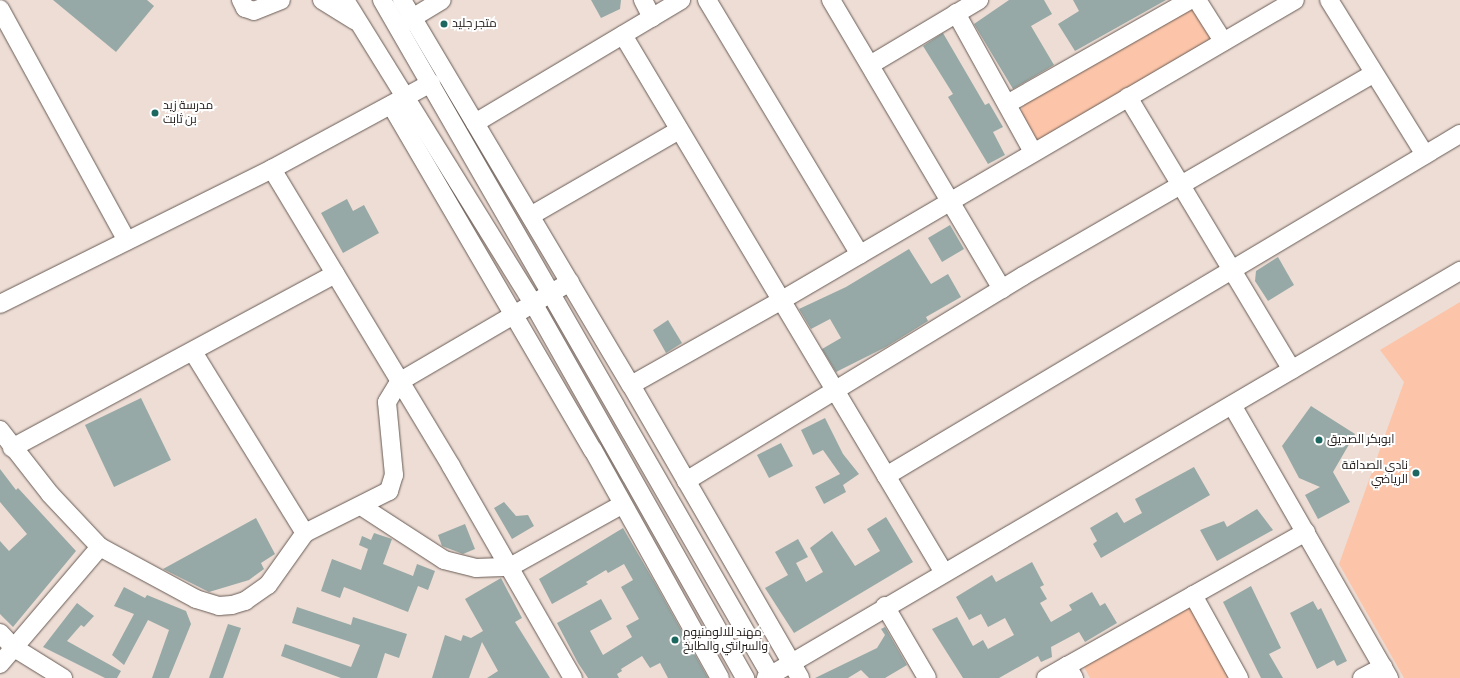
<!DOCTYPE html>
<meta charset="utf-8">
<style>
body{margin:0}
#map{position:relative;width:1460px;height:678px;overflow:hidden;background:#edddd5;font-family:"Crimson Pro",Cairo,serif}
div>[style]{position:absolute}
.green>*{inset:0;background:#fcc5a9}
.building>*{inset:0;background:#97a9a6}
.roads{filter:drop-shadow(0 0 1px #685b54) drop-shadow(0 0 1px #685b54)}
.minor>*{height:18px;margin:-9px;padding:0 9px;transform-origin:9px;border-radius:9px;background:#fff}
.dots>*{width:11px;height:11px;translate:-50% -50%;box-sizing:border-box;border:2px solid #fff;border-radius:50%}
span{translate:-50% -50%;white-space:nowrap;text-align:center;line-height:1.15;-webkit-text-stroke:4px #fff;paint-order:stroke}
.poi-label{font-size:12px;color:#1c1614}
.left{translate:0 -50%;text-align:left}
.right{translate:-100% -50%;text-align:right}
</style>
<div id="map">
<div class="green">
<div style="clip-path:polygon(1191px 4px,1212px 38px,1203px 47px,1045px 139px,1036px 139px,1021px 112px,1024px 102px)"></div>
<div style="clip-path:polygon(1460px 302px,1460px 678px,1404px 678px,1339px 564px,1404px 382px,1380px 350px)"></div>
<div style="clip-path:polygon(1191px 604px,1232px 678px,1090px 678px,1083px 665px)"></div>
</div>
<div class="building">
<div style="clip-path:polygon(53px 0,147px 0,154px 6px,116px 52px)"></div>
<div style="clip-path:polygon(591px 0,621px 0,620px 9px,601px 18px)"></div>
<div style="clip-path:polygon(1009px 0,1044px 0,1052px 14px,1031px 26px,1054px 65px,1013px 89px,974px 24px)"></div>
<div style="clip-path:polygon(1073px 0,1166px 0,1075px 51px,1058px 24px,1079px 11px)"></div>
<div style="clip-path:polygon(943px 33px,985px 105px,989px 103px,1003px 127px,993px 132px,1005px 155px,988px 164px,948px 97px,953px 94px,923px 46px)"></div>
<div style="clip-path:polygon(347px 199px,353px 211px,364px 205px,379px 233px,343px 253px,321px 213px)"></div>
<div style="clip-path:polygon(950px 225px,964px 249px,942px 262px,928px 238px)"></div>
<div style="clip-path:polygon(909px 249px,931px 284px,948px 274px,961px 297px,926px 317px,928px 321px,886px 347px,836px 372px,822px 349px,841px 338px,830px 319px,811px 329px,799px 309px,846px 287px)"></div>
<div style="clip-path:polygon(1278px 257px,1294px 285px,1268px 301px,1255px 281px,1256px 271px)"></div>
<div style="clip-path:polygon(668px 320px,682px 343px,666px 353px,653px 330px)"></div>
<div style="clip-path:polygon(141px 398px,171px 460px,114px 487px,85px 425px)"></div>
<div style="clip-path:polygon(1311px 406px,1355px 434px,1333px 472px,1350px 502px,1318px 519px,1305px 495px,1320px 487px,1299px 478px,1282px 446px)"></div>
<div style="clip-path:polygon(825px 418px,843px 454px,859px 474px,843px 485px,846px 492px,824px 504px,815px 487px,840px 474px,823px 450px,813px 455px,801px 430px)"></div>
<div style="clip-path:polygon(781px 443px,793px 466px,769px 478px,757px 455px)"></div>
<div style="clip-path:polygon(1194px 467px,1210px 495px,1101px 558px,1093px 544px,1097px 541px,1090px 528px,1117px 512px,1124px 523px,1142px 513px,1135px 499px)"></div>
<div style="clip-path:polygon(0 469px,16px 490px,18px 488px,76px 551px,13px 627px,0 614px,0 541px,9px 551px,27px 534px,0 502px)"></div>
<div style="clip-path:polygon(504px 502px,516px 516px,528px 515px,534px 526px,512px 539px,494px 508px)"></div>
<div style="clip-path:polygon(1257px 509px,1273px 530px,1217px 561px,1200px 530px,1224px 521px,1227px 527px)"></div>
<div style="clip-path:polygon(886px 517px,913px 562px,794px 633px,765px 588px,788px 575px,775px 552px,798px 539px,808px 557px,796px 563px,806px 582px,823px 572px,810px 548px,832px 531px,855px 566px,880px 551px,867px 529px)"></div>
<div style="clip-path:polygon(256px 518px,275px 554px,261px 563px,264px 569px,249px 580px,209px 592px,163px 569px)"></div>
<div style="clip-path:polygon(465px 524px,475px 549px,463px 554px,442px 546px,438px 535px)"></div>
<div style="clip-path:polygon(623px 528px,655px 583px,708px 678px,668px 678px,660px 663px,650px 668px,642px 656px,621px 669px,622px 671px,617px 674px,619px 678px,588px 678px,578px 663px,557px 623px,601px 599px,612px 619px,590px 631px,603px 655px,632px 637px,626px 626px,639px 619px,621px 587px,633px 580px,624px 564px,608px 573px,606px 570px,586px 582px,588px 584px,552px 604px,539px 579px)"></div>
<div style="clip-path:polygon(374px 533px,392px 539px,383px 564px,413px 576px,417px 564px,435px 571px,428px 590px,418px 586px,408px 612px,344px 587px,340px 598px,321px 591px,332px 559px,361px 570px,368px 549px,359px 545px,362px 536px,371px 540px)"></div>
<div style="clip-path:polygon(1032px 562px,1044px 585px,1040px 587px,1047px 599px,1040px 603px,1051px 622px,1072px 610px,1069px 605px,1092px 592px,1100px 606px,1105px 603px,1117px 623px,1085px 642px,1079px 632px,1051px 647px,1052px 657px,1041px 662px,1038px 656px,999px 678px,963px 678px,932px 629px,957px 617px,973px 646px,983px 640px,988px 649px,1014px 635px,1005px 618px,988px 627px,981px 614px,969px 620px,956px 597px,992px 575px,996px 582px)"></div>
<div style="clip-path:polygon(501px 578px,522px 618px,515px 622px,550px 678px,487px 678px,498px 671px,482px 642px,469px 678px,432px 678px,445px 635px,461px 641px,463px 635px,471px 638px,483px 631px,465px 599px)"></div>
<div style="clip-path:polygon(1251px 586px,1281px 648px,1269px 654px,1283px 678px,1261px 678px,1223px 602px)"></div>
<div style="clip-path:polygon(124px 587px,145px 598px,147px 595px,186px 611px,191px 624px,169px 678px,152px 678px,169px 630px,148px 620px,124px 665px,112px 655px,134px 614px,114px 606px)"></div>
<div style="clip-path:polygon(1313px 601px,1318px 610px,1321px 608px,1347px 661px,1337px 666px,1334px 660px,1317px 669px,1290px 613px)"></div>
<div style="clip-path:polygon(77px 603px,94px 616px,84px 627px,81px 625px,67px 641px,121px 671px,117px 678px,105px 678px,43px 647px)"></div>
<div style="clip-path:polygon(297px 607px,351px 625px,353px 617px,407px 634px,399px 658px,385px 653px,377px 678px,341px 678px,281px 656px,285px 644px,351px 667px,360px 645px,292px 623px)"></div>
<div style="clip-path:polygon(228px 624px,241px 628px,223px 678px,209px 678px)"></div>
<div style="clip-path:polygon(885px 627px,907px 665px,885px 678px,869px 678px,861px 670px,848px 678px,815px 678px,877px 648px,885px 635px,881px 629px)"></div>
</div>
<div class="roads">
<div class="minor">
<div style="left:241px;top:0;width:9px;rotate:63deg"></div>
<div style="left:245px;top:8px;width:9px;rotate:18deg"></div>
<div style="left:254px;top:11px;width:29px;rotate:-22deg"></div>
<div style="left:322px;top:0;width:39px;rotate:32deg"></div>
<div style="left:345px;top:0;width:357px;rotate:58.2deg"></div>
<div style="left:533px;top:303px;width:431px;rotate:60.5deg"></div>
<div style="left:382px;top:0;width:782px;rotate:60.09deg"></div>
<div style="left:402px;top:0;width:448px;rotate:59.3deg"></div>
<div style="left:631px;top:385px;width:338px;rotate:60deg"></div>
<div style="left:643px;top:0;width:20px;rotate:63deg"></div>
<div style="left:707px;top:0;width:297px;rotate:59deg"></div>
<div style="left:831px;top:0;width:336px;rotate:59.4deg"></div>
<div style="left:1197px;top:0;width:49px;rotate:57.6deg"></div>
<div style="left:1329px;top:0;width:182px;rotate:58.2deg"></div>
<div style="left:0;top:9px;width:264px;rotate:61.3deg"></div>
<div style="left:956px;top:13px;width:159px;rotate:61deg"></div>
<div style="left:404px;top:23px;width:44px;rotate:-31.2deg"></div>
<div style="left:623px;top:35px;width:624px;rotate:59.16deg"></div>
<div style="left:870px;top:65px;width:127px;rotate:-30.8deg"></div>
<div style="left:1128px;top:97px;width:318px;rotate:59deg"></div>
<div style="left:1007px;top:104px;width:210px;rotate:-29.6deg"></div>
<div style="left:391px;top:105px;width:400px;rotate:59.7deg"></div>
<div style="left:593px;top:450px;width:261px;rotate:60.9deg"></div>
<div style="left:475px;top:123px;width:240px;rotate:-30.8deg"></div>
<div style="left:272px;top:169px;width:347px;rotate:58.9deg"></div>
<div style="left:451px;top:466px;width:245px;rotate:60.1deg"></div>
<div style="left:532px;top:215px;width:170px;rotate:-30deg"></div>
<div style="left:0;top:304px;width:304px;rotate:-26.4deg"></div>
<div style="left:272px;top:169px;width:181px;rotate:-28.4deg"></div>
<div style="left:193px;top:352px;width:213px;rotate:58.3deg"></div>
<div style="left:631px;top:385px;width:173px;rotate:-29.4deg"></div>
<div style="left:782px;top:300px;width:594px;rotate:-30.32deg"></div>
<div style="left:1232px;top:405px;width:315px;rotate:60.1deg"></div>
<div style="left:0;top:430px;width:81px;rotate:52deg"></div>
<div style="left:50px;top:494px;width:73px;rotate:46.7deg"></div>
<div style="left:100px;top:547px;width:109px;rotate:28.4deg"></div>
<div style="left:196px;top:599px;width:24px;rotate:17deg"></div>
<div style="left:219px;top:606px;width:13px;rotate:-4deg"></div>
<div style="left:232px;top:605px;width:14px;rotate:-17deg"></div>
<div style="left:245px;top:601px;width:28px;rotate:-35deg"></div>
<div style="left:268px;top:585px;width:64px;rotate:-54.6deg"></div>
<div style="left:305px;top:533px;width:94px;rotate:-26.6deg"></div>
<div style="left:389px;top:491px;width:17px;rotate:-73deg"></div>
<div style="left:394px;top:475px;width:73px;rotate:-95.5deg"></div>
<div style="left:387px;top:402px;width:23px;rotate:-59deg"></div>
<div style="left:399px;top:382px;width:198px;rotate:-30.3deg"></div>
<div style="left:12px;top:448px;width:367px;rotate:-28.3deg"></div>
<div style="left:886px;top:476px;width:668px;rotate:-30.79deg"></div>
<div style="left:686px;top:481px;width:394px;rotate:-31.3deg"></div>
<div style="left:1023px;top:276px;width:404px;rotate:-30deg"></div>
<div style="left:361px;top:506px;width:99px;rotate:33deg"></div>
<div style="left:444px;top:560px;width:33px;rotate:14deg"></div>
<div style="left:476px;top:568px;width:34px;rotate:-2deg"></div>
<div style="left:510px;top:567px;width:129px;rotate:-29.1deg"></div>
<div style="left:1193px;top:595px;width:95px;rotate:61deg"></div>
<div style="left:885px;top:606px;width:83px;rotate:59.7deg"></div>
<div style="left:0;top:633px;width:19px;rotate:47deg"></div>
<div style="left:13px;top:647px;width:59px;rotate:31.8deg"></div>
<div style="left:0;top:664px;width:154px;rotate:-49.5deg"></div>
<div style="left:766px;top:678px;width:805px;rotate:-30.39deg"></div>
<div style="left:1046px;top:678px;width:24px;rotate:-30deg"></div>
<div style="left:1074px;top:678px;width:14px;rotate:-120deg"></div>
<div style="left:1067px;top:666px;width:274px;rotate:-29.3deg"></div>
<div style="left:1362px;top:678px;width:24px;rotate:-28deg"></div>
</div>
</div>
<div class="dots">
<div style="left:444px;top:24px;background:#1c6760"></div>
<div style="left:155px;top:113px;background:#1c6760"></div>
<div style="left:1319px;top:440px;background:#1c6760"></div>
<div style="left:1416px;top:473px;background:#1c6760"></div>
<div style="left:675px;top:640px;background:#1c6760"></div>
</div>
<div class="poi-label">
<span class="left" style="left:452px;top:24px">متجر جليد</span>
<span class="left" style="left:163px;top:113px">مدرسة زيد<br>بن ثابت</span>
<span class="left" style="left:1327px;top:440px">ابوبكر الصديق</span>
<span class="right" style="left:1408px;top:473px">نادي الصداقة<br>الرياضي</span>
<span class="left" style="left:683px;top:640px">مهند للالومنيوم<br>والسرانتي والطابخ</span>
</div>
</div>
